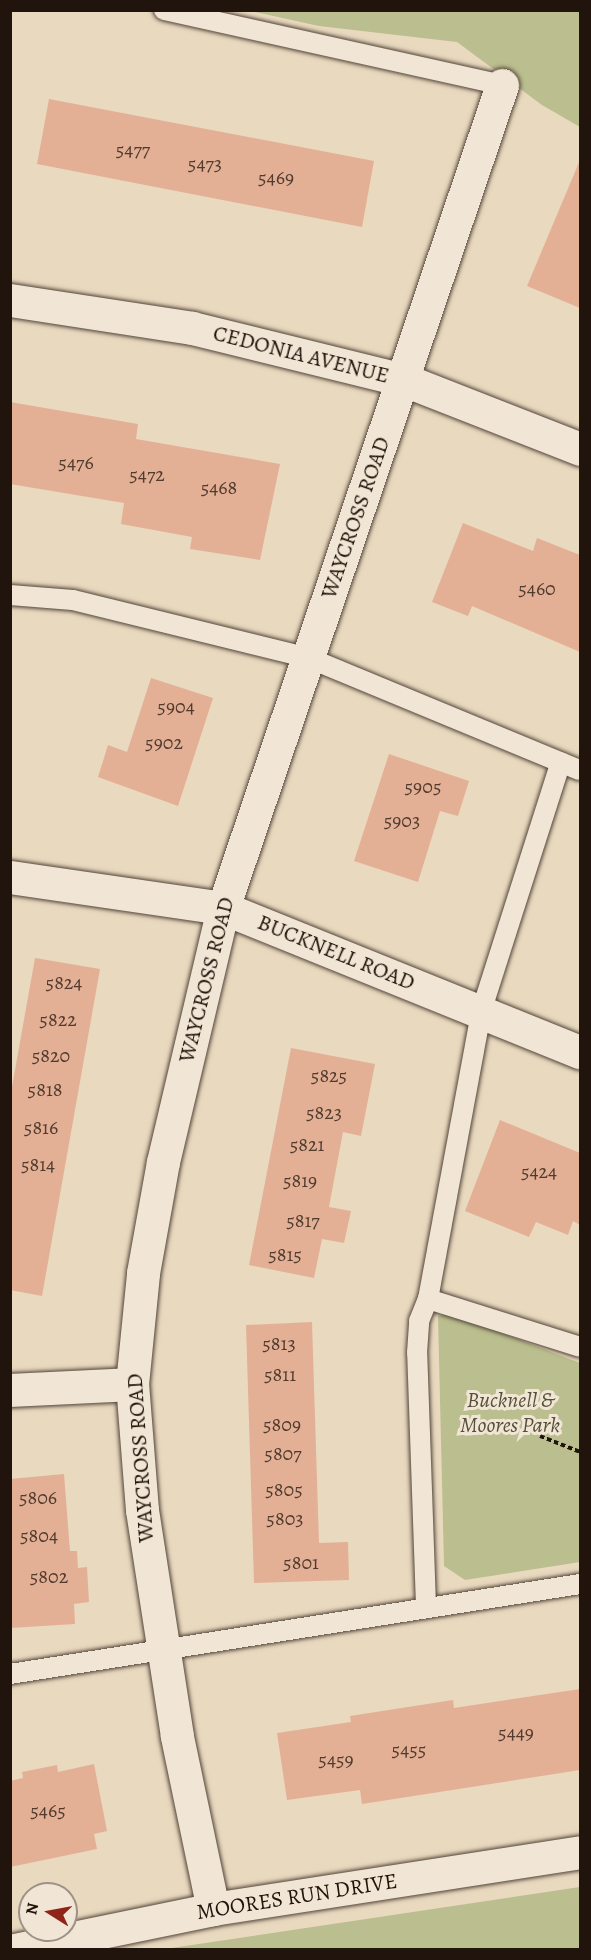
<!DOCTYPE html>
<style>
body{margin:0}
#map{position:relative;width:591px;height:1960px;overflow:hidden;background:#e9d9bf;font-family:Alegreya,serif}
div>[style]{position:absolute}
.green>*{inset:0;background:#bbbe8e}
.building>*{inset:0;background:#e3b096}
.path>*{height:4px;margin-top:-2px;transform-origin:0;background:repeating-linear-gradient(90deg,#20140c 0 4.5px,transparent 0 7.5px)}
.roads{filter:drop-shadow(0 0 2px #524539) drop-shadow(0 0 2px #524539)}
.service>*{height:20px;margin:-10px;padding:0 10px;transform-origin:10px;border-radius:10px;background:#f1e6d5}
.minor>*{height:33px;margin:-16.5px;padding:0 16.5px;transform-origin:16.5px;border-radius:16.5px;background:#f1e6d5}
.tertiary>*{height:33px;margin:-16.5px;padding:0 16.5px;transform-origin:16.5px;border-radius:16.5px;background:#f1e6d5}
span{translate:-50% -50%;white-space:nowrap;text-align:center;line-height:1.15;-webkit-text-stroke:6px #f1e6d5;paint-order:stroke}
.number-label{font-size:20px;color:#513b2e}
.number-label span{-webkit-text-stroke-width:0}
.street-label{font-size:22px;color:#20140c}
.park-label{font-size:22px;color:#56503a;font-style:italic}
.frame{position:absolute;inset:0;border:12px solid #20140c;pointer-events:none}
.north{position:absolute;left:18px;top:1882px;width:60px;height:60px;box-sizing:border-box;background:#f1e6d5;border:2px solid #9d9285;border-radius:50%;rotate:281deg;font-size:16px;font-weight:700;line-height:24px;text-align:center;color:#20140c}
.north::after{content:'';display:block;margin:auto;width:21px;height:27px;background:#8f2418;clip-path:polygon(50% 0,100% 100%,50% 72%,0 100%)}
</style>
<div id="map">
<div class="green">
<div style="clip-path:polygon(251px 11px,580px 11px,580px 127px,542px 105px,457px 42px,319px 26px)"></div>
<div style="clip-path:polygon(452px 1314px,580px 1363px,580px 1562px,465px 1580px,444px 1566px,438px 1316px)"></div>
<div style="clip-path:polygon(580px 1887px,580px 1949px,165px 1949px)"></div>
</div>
<div class="building">
<div style="clip-path:polygon(49px 99px,374px 161px,362px 227px,37px 164px)"></div>
<div style="clip-path:polygon(580px 160px,580px 308px,527px 286px)"></div>
<div style="clip-path:polygon(10px 402px,138px 424px,136px 439px,280px 464px,260px 560px,190px 549px,192px 537px,121px 524px,124px 503px,10px 484px)"></div>
<div style="clip-path:polygon(463px 523px,533px 551px,537px 538px,580px 555px,580px 652px,472px 606px,468px 616px,432px 602px)"></div>
<div style="clip-path:polygon(151px 678px,213px 698px,178px 806px,98px 777px,108px 745px,127px 752px)"></div>
<div style="clip-path:polygon(389px 754px,469px 781px,458px 816px,440px 811px,418px 882px,354px 861px)"></div>
<div style="clip-path:polygon(35px 958px,100px 969px,42px 1296px,10px 1290px,10px 1098px)"></div>
<div style="clip-path:polygon(291px 1048px,375px 1064px,361px 1136px,343px 1132px,329px 1207px,351px 1211px,344px 1243px,322px 1239px,314px 1278px,249px 1265px)"></div>
<div style="clip-path:polygon(500px 1120px,580px 1153px,580px 1225px,573px 1221px,568px 1235px,536px 1222px,529px 1237px,465px 1211px)"></div>
<div style="clip-path:polygon(312px 1322px,319px 1543px,348px 1542px,349px 1580px,254px 1583px,246px 1325px)"></div>
<div style="clip-path:polygon(64px 1474px,70px 1551px,77px 1551px,78px 1568px,87px 1567px,89px 1602px,74px 1604px,75px 1624px,10px 1628px,10px 1479px)"></div>
<div style="clip-path:polygon(580px 1689px,580px 1770px,362px 1804px,360px 1790px,287px 1800px,277px 1733px,351px 1722px,350px 1716px,453px 1700px,454px 1708px)"></div>
<div style="clip-path:polygon(94px 1764px,107px 1831px,94px 1834px,97px 1849px,10px 1867px,10px 1781px,23px 1778px,22px 1772px,57px 1765px,58px 1772px)"></div>
</div>
<div class="path">
<div style="left:540px;top:1436px;width:43px;rotate:21.8deg"></div>
</div>
<div class="roads">
<div class="service">
<div style="left:164px;top:10px;width:346px;rotate:12.5deg"></div>
<div style="left:10px;top:595px;width:63px;rotate:4.5deg"></div>
<div style="left:73px;top:600px;width:243px;rotate:13.8deg"></div>
<div style="left:309px;top:658px;width:293px;rotate:22.5deg"></div>
<div style="left:428px;top:1299px;width:292px;rotate:-79.5deg"></div>
<div style="left:481px;top:1012px;width:262px;rotate:-72.3deg"></div>
<div style="left:426px;top:1606px;width:253px;rotate:-92deg"></div>
<div style="left:417px;top:1353px;width:32px;rotate:-86deg"></div>
<div style="left:419px;top:1321px;width:24px;rotate:-68deg"></div>
<div style="left:428px;top:1299px;width:159px;rotate:17.5deg"></div>
<div style="left:10px;top:1674px;width:577px;rotate:-8.97deg"></div>
</div>
<div class="minor">
<div style="left:10px;top:877px;width:215px;rotate:8.3deg"></div>
<div style="left:223px;top:908px;width:385px;rotate:22deg"></div>
<div style="left:10px;top:1390px;width:122px;rotate:-2.8deg"></div>
<div style="left:213px;top:1909px;width:177px;rotate:-101.8deg"></div>
<div style="left:177px;top:1736px;width:229px;rotate:-98.8deg"></div>
<div style="left:142px;top:1510px;width:126px;rotate:-94.5deg"></div>
<div style="left:132px;top:1384px;width:112px;rotate:-84.3deg"></div>
<div style="left:143px;top:1273px;width:113px;rotate:-79.8deg"></div>
<div style="left:163px;top:1162px;width:261px;rotate:-76.7deg"></div>
<div style="left:223px;top:908px;width:869px;rotate:-71.27deg"></div>
<div style="left:14px;top:1950px;width:203px;rotate:-11.6deg"></div>
<div style="left:213px;top:1909px;width:371px;rotate:-8.8deg"></div>
</div>
<div class="tertiary">
<div style="left:10px;top:300px;width:184px;rotate:8.7deg"></div>
<div style="left:192px;top:328px;width:218px;rotate:13.8deg"></div>
<div style="left:404px;top:380px;width:189px;rotate:21.4deg"></div>
</div>
</div>
<div class="number-label">
<span style="left:133px;top:149px">5477</span>
<span style="left:205px;top:163px">5473</span>
<span style="left:276px;top:177px">5469</span>
<span style="left:76px;top:462px">5476</span>
<span style="left:147px;top:474px">5472</span>
<span style="left:219px;top:487px">5468</span>
<span style="left:537px;top:588px">5460</span>
<span style="left:176px;top:706px">5904</span>
<span style="left:164px;top:742px">5902</span>
<span style="left:423px;top:786px">5905</span>
<span style="left:402px;top:820px">5903</span>
<span style="left:64px;top:982px">5824</span>
<span style="left:58px;top:1019px">5822</span>
<span style="left:51px;top:1055px">5820</span>
<span style="left:329px;top:1075px">5825</span>
<span style="left:45px;top:1089px">5818</span>
<span style="left:324px;top:1112px">5823</span>
<span style="left:41px;top:1127px">5816</span>
<span style="left:307px;top:1144px">5821</span>
<span style="left:38px;top:1164px">5814</span>
<span style="left:539px;top:1171px">5424</span>
<span style="left:300px;top:1180px">5819</span>
<span style="left:303px;top:1220px">5817</span>
<span style="left:285px;top:1254px">5815</span>
<span style="left:279px;top:1343px">5813</span>
<span style="left:280px;top:1374px">5811</span>
<span style="left:282px;top:1424px">5809</span>
<span style="left:283px;top:1453px">5807</span>
<span style="left:284px;top:1489px">5805</span>
<span style="left:38px;top:1497px">5806</span>
<span style="left:285px;top:1518px">5803</span>
<span style="left:39px;top:1535px">5804</span>
<span style="left:301px;top:1562px">5801</span>
<span style="left:49px;top:1576px">5802</span>
<span style="left:516px;top:1732px">5449</span>
<span style="left:409px;top:1749px">5455</span>
<span style="left:336px;top:1759px">5459</span>
<span style="left:48px;top:1810px">5465</span>
</div>
<div class="street-label">
<span style="left:301px;top:355px;rotate:14deg">CEDONIA AVENUE</span>
<span style="left:356px;top:518px;rotate:-71deg">WAYCROSS ROAD</span>
<span style="left:336px;top:953px;rotate:22deg">BUCKNELL ROAD</span>
<span style="left:207px;top:980px;rotate:-76deg">WAYCROSS ROAD</span>
<span style="left:141px;top:1458px;rotate:-94deg">WAYCROSS ROAD</span>
<span style="left:297px;top:1897px;rotate:-9deg">MOORES RUN DRIVE</span>
</div>
<div class="park-label">
<span style="left:510px;top:1413px">Bucknell &amp;<br>Moores Park</span>
</div>
<div class="frame"></div>
<div class="north">N</div>
</div>
